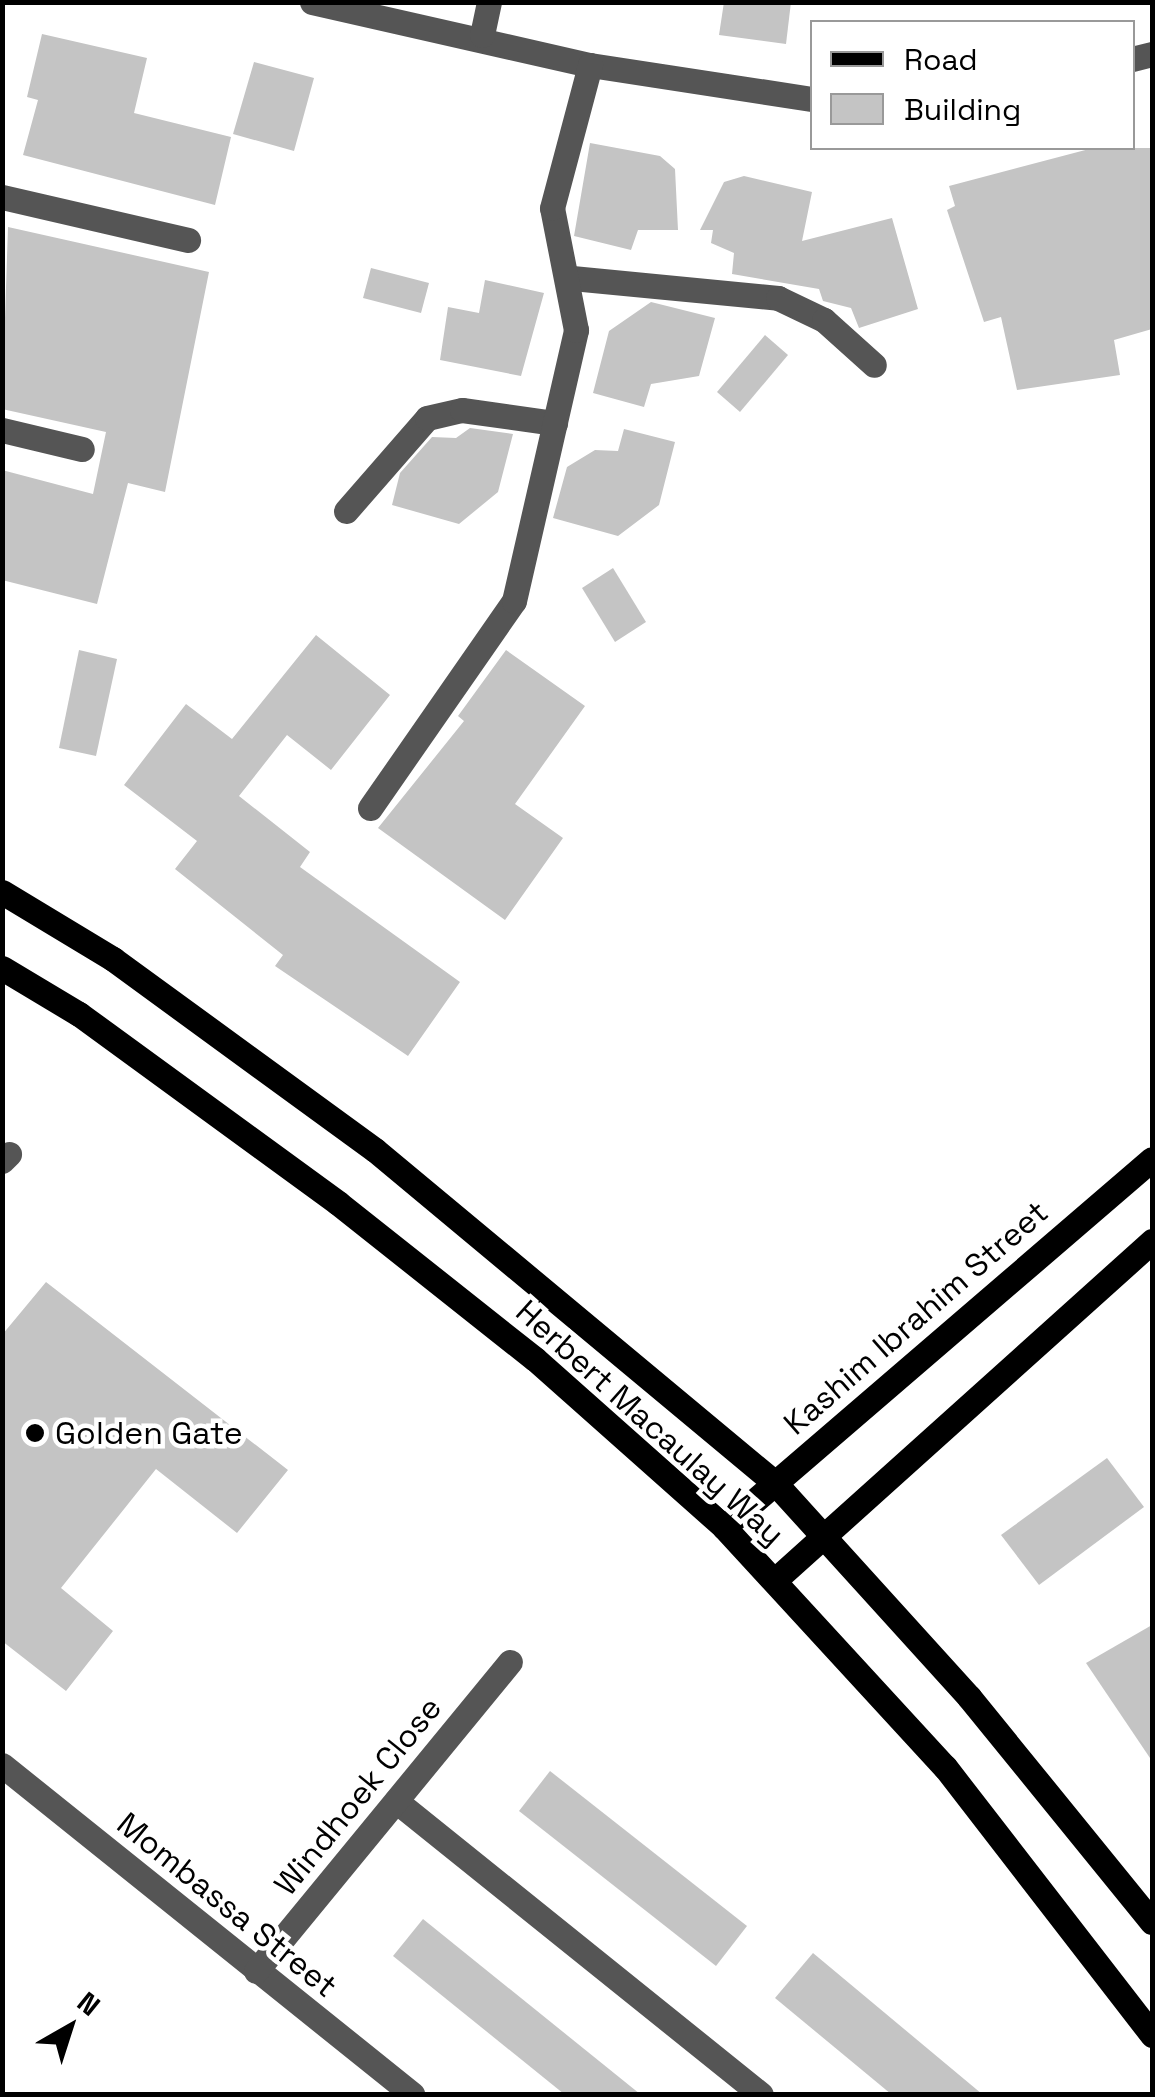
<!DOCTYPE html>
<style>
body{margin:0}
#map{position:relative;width:1155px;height:2097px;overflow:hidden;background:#fff;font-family:"Space Grotesk",sans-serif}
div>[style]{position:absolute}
.building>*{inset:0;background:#c4c4c4}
.minor>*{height:25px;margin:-12.5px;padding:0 12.5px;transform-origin:12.5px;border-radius:12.5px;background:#555}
.major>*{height:25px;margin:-12.5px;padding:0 12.5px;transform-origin:12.5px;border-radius:12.5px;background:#000}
.dots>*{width:28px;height:28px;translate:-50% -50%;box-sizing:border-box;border:5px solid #fff;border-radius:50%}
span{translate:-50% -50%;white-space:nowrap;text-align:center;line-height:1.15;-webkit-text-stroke:9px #fff;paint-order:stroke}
.street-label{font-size:32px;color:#000}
.poi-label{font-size:32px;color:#000}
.left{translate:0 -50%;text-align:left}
.frame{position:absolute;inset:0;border:5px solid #000;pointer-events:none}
.legend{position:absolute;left:810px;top:20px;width:325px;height:130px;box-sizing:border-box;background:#fff;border:2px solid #999;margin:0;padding:12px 18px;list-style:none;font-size:30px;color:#000}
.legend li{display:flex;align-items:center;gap:20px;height:50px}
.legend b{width:50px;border:2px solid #999}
.north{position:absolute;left:20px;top:1977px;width:100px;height:100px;-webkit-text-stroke:8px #fff;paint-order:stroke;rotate:39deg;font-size:28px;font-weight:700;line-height:40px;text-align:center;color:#000}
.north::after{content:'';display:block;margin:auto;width:35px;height:45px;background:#000;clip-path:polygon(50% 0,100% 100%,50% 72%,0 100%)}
</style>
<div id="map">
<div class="building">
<div style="clip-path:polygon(724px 2px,791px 2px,786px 44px,719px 35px)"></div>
<div style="clip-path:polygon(42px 34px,147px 58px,134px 113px,231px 137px,215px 205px,23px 155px,38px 100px,27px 97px)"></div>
<div style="clip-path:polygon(254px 62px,314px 78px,294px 151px,233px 134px)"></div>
<div style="clip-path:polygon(590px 143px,660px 156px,675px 169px,678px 230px,638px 230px,631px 250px,574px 236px)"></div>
<div style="clip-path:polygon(1093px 148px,1152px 148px,1152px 329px,1114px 340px,1120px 375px,1017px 390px,1001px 317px,984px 322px,947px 210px,955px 206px,949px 186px)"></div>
<div style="clip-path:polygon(744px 176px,812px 192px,802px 241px,892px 218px,918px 309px,859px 328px,851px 308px,823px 301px,819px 289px,732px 274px,734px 253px,711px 243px,713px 230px,700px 230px,724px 182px)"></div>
<div style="clip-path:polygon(8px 227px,209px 272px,165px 492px,128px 483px,97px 604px,2px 580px,2px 470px,93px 494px,106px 432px,2px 409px)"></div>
<div style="clip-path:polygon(371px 268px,429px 283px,421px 313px,363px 298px)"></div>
<div style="clip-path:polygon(485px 280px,544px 293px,521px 376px,440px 360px,448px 307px,479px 313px)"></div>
<div style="clip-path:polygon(651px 302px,715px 318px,699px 376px,651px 384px,644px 407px,593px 393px,609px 331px)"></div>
<div style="clip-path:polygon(765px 335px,788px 355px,740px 412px,717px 392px)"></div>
<div style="clip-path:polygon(470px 428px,513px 434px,498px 492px,459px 524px,392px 505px,400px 473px,432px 437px,456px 438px)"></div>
<div style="clip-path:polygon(624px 429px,675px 442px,659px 505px,618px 536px,553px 518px,567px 467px,595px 450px,618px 451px)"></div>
<div style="clip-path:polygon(613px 568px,646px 622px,615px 642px,582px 588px)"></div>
<div style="clip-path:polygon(316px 635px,390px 695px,331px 770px,287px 735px,239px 796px,310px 852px,300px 867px,460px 982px,408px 1056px,275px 966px,283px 955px,175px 869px,197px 841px,124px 785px,186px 704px,232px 739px)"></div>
<div style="clip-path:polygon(79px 650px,117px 659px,96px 756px,59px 748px)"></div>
<div style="clip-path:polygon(506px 650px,585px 706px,515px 804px,563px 838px,505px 920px,378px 828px,464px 721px,458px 716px)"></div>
<div style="clip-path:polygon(46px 1282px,288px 1470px,237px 1533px,156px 1469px,61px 1588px,113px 1631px,66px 1691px,2px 1641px,2px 1335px)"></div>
<div style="clip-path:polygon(1107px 1458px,1144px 1507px,1039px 1585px,1001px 1535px)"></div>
<div style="clip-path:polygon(1152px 1625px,1152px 1761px,1086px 1663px)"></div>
<div style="clip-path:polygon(550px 1771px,747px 1926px,716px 1966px,519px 1811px)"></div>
<div style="clip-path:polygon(423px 1919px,640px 2094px,564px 2094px,393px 1956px)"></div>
<div style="clip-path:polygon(813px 1953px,982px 2094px,891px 2094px,775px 1998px)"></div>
</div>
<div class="minor">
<div style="left:312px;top:2px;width:285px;rotate:12.8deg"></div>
<div style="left:590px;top:65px;width:225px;rotate:8.7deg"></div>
<div style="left:482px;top:35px;width:34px;rotate:-78deg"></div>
<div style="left:1132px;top:59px;width:21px;rotate:-14deg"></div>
<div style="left:2px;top:197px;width:191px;rotate:13deg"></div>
<div style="left:572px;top:278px;width:207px;rotate:5.5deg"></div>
<div style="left:778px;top:298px;width:51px;rotate:25.6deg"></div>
<div style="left:824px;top:320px;width:67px;rotate:42deg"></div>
<div style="left:2px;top:430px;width:82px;rotate:13.4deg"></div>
<div style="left:346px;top:511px;width:123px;rotate:-48.9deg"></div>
<div style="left:427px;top:418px;width:36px;rotate:-13deg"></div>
<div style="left:462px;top:410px;width:94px;rotate:8deg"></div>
<div style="left:370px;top:808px;width:252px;rotate:-55.2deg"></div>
<div style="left:514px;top:601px;width:278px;rotate:-77.1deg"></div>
<div style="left:576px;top:330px;width:124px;rotate:-101.1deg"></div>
<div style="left:552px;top:208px;width:148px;rotate:-75.1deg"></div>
<div style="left:2px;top:1161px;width:10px;rotate:-45deg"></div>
<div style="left:2px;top:1765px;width:526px;rotate:38.74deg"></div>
<div style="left:396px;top:1801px;width:468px;rotate:38.8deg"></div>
<div style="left:256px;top:1971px;width:400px;rotate:-50.6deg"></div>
</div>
<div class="major">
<div style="left:2px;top:892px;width:130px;rotate:31.1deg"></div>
<div style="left:113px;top:959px;width:324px;rotate:36.1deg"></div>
<div style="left:375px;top:1150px;width:520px;rotate:39.78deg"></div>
<div style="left:775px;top:1483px;width:289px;rotate:47.8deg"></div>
<div style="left:969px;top:1697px;width:290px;rotate:50.9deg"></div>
<div style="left:2px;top:968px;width:90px;rotate:30.9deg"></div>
<div style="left:79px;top:1014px;width:321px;rotate:36.1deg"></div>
<div style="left:338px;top:1203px;width:251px;rotate:38.4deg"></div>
<div style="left:535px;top:1359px;width:253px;rotate:41.6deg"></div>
<div style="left:724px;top:1527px;width:326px;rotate:47.4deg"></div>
<div style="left:945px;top:1767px;width:339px;rotate:52.3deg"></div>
<div style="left:724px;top:1527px;width:564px;rotate:-40.69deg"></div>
<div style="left:775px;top:1580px;width:507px;rotate:-41.96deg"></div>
</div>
<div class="dots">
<div style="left:35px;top:1433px;background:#000"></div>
</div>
<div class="street-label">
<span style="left:916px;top:1318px;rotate:-41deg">Kashim Ibrahim Street</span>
<span style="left:650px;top:1423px;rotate:42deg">Herbert Macaulay Way</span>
<span style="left:358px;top:1796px;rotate:-51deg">Windhoek Close</span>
<span style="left:227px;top:1905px;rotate:39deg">Mombassa Street</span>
</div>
<div class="poi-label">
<span class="left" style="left:55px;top:1433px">Golden Gate</span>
</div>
<div class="frame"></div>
<ul class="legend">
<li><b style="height:12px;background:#000"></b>Road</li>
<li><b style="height:28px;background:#c4c4c4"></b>Building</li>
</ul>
<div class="north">N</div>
</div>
